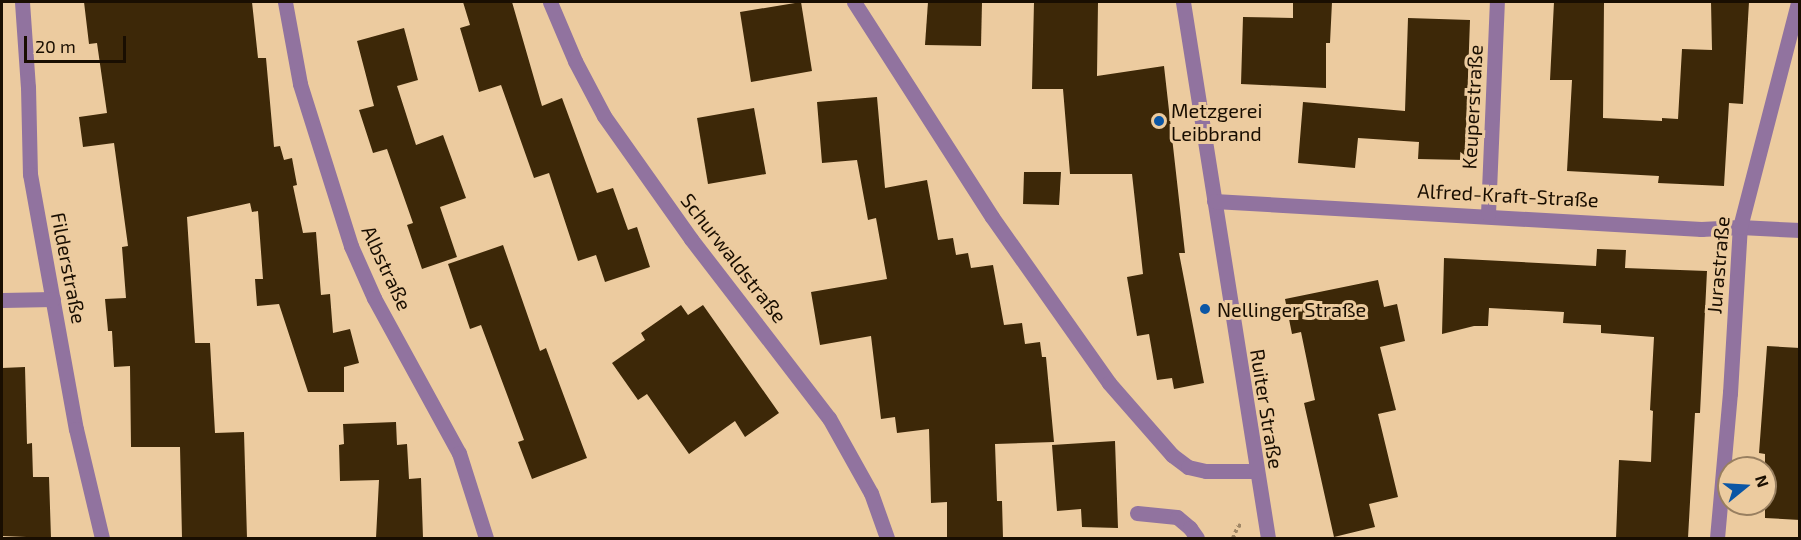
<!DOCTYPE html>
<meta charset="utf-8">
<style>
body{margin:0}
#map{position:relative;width:1801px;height:540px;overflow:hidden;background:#eccb9f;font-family:"Exo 2",sans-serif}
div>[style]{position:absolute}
.building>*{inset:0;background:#3d2808}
.path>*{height:4px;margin-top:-2px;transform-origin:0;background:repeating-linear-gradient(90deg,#9f8665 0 3px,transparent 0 6px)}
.minor>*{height:15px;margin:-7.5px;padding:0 7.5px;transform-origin:7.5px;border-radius:7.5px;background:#91739f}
.dots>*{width:16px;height:16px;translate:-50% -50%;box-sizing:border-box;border:3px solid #eccb9f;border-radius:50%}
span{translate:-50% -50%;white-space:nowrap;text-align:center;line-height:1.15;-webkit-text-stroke:6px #eccb9f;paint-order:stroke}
.street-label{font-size:20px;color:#190e01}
.poi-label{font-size:20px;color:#190e01}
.left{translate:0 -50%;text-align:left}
.frame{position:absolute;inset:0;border:3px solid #190e01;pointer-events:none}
.north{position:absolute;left:1717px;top:456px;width:60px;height:60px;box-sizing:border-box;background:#eccb9f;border:2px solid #987f60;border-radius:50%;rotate:72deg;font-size:16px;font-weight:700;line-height:24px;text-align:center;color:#190e01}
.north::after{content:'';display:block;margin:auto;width:21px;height:27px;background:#0b56a5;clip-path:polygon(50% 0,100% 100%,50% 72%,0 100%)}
.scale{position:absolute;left:24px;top:36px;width:102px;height:27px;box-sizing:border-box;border:3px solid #190e01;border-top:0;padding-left:8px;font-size:18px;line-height:21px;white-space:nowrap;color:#190e01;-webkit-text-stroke:4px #eccb9f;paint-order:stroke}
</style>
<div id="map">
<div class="building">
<div style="clip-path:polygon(84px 2px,252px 2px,258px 58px,266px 58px,274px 147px,280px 146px,284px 160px,292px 158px,297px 185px,293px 186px,303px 233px,316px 232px,321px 295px,330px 294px,333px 333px,350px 329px,359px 363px,344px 367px,344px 392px,308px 392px,279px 304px,257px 306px,255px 279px,263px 279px,258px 211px,252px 212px,250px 203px,187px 217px,195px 343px,210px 343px,215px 433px,244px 432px,247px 538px,182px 538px,180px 447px,131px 447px,130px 366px,114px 367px,112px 331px,108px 331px,105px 299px,126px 298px,122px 247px,128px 246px,114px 143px,83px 147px,79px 117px,107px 113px,97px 43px,89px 44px)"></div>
<div style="clip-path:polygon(463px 2px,512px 2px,542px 106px,562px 98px,597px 193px,613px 188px,628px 230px,637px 227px,650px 267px,605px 282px,596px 255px,578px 261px,549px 173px,534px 178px,501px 85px,479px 92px,460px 28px,470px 25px)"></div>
<div style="clip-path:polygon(801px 2px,812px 71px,751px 82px,740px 12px)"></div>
<div style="clip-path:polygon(928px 2px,982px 2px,981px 46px,925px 45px)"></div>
<div style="clip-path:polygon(1034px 2px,1098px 2px,1097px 76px,1164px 66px,1185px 253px,1179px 253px,1204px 383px,1174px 389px,1172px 378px,1157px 380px,1149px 334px,1137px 336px,1127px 277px,1143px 274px,1132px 174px,1070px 174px,1063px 89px,1032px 89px)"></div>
<div style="clip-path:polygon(1293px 2px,1332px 2px,1330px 43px,1326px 43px,1326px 88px,1241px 84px,1243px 17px,1293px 18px)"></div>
<div style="clip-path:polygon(1554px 2px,1604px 2px,1603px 118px,1662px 121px,1662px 118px,1678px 119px,1682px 49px,1712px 50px,1711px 2px,1749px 2px,1743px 104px,1729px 103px,1724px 186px,1658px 183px,1659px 176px,1567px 171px,1572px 80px,1550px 80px)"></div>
<div style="clip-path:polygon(1408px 18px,1470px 20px,1465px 160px,1418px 159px,1419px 142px,1358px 138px,1355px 168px,1298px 163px,1303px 102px,1405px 111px)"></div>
<div style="clip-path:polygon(404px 28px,418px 80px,397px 86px,416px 145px,443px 135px,466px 198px,440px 207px,457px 257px,422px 269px,407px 225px,413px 223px,387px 149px,373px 153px,359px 110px,374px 106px,357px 41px)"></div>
<div style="clip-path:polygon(877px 97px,885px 188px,927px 180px,938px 240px,953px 238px,956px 255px,968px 253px,971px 268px,993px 265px,1004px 325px,1022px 323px,1025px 344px,1040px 342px,1042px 357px,1046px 357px,1054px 442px,995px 444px,997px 501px,1002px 501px,1003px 538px,947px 538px,947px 502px,931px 503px,929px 429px,897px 433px,895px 417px,881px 419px,871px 336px,820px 345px,811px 292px,887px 279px,876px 218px,868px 220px,857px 160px,822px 163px,817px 102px)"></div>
<div style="clip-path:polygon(754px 108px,766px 174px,708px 184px,697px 118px)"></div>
<div style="clip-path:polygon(1024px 172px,1061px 172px,1059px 205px,1023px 204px)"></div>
<div style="clip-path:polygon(503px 245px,540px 351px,546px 348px,587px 458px,532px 479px,518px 442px,524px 440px,481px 325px,470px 329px,448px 264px)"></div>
<div style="clip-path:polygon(1597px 249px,1626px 250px,1625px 268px,1707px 271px,1700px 413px,1695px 413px,1688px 538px,1616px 538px,1619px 460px,1651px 462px,1653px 411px,1650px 410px,1654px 337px,1601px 333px,1601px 325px,1563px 323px,1564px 312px,1489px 308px,1488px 326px,1474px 326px,1442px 334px,1444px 258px,1596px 266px)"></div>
<div style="clip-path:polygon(1378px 280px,1384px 307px,1397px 304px,1405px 341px,1380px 347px,1396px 410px,1378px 414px,1398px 497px,1369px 504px,1375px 527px,1334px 537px,1304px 403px,1315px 400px,1301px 332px,1292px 334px,1285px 299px)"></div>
<div style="clip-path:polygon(681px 305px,688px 315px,703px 305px,779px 413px,745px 437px,735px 421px,689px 454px,647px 394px,638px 400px,612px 363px,645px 340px,641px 333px)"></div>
<div style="clip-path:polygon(1767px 346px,1800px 348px,1800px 520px,1765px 518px,1765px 454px,1759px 453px)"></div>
<div style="clip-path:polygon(25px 367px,27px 444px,32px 443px,33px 477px,49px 477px,51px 538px,2px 536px,2px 368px)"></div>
<div style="clip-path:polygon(396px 422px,397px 445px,407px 444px,409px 479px,421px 478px,423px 538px,376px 538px,379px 480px,340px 481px,339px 445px,344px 444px,343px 424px)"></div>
<div style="clip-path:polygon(1115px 441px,1118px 528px,1082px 527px,1081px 509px,1057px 511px,1052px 445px)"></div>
</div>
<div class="path">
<div style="left:1233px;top:538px;width:13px;rotate:-67deg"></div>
<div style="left:1238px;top:526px;width:4px;rotate:-14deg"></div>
</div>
<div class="minor">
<div style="left:22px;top:2px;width:85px;rotate:86deg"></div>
<div style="left:28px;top:87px;width:87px;rotate:88.7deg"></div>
<div style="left:30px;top:174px;width:259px;rotate:79.8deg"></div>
<div style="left:76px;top:429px;width:112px;rotate:76.6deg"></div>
<div style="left:285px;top:2px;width:83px;rotate:79.6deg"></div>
<div style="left:300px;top:84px;width:170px;rotate:72.5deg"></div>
<div style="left:351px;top:246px;width:57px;rotate:66.1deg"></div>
<div style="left:374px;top:298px;width:177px;rotate:61.3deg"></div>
<div style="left:459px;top:453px;width:89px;rotate:72.4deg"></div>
<div style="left:550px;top:2px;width:64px;rotate:67deg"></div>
<div style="left:575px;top:61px;width:62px;rotate:62.2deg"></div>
<div style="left:604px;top:116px;width:151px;rotate:54.7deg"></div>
<div style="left:691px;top:239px;width:226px;rotate:52.4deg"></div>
<div style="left:829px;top:418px;width:86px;rotate:60.8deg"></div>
<div style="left:871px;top:493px;width:48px;rotate:70.4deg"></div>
<div style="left:854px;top:2px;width:255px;rotate:57.3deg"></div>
<div style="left:992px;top:217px;width:203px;rotate:54.8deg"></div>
<div style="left:1109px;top:383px;width:96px;rotate:48.8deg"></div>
<div style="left:1172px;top:455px;width:20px;rotate:37deg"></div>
<div style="left:1188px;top:467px;width:18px;rotate:13deg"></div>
<div style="left:1206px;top:471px;width:50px"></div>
<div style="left:1183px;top:2px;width:543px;rotate:80.99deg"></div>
<div style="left:1214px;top:201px;width:488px;rotate:3.3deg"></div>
<div style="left:1701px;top:229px;width:39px;rotate:-3deg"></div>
<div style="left:1740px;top:227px;width:60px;rotate:2.9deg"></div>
<div style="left:1488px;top:214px;width:212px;rotate:-87.6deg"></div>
<div style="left:2px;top:300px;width:51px;rotate:-1.1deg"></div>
<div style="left:1137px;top:513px;width:40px;rotate:5.7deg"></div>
<div style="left:1177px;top:517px;width:17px;rotate:40deg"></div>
<div style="left:1190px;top:528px;width:12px;rotate:55deg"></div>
<div style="left:1717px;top:538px;width:146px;rotate:-84.9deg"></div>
<div style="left:1730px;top:393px;width:166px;rotate:-86.6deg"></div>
<div style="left:1740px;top:227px;width:232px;rotate:-75.5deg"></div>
</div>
<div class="dots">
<div style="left:1159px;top:121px;background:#0b56a5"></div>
<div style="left:1205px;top:309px;background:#0b56a5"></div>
</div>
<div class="street-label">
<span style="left:1472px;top:107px;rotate:-87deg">Keuperstraße</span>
<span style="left:1508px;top:195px;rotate:3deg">Alfred-Kraft-Straße</span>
<span style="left:734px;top:258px;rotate:52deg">Schurwaldstraße</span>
<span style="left:1718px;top:265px;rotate:-85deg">Jurastraße</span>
<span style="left:69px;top:268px;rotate:79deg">Filderstraße</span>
<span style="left:387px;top:268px;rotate:65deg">Albstraße</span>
<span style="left:1267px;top:409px;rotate:81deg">Ruiter Straße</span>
</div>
<div class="poi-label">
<span class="left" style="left:1171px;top:122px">Metzgerei<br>Leibbrand</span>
<span class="left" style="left:1217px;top:309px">Nellinger Straße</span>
</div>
<div class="frame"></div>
<div class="north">N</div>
<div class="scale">20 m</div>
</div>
